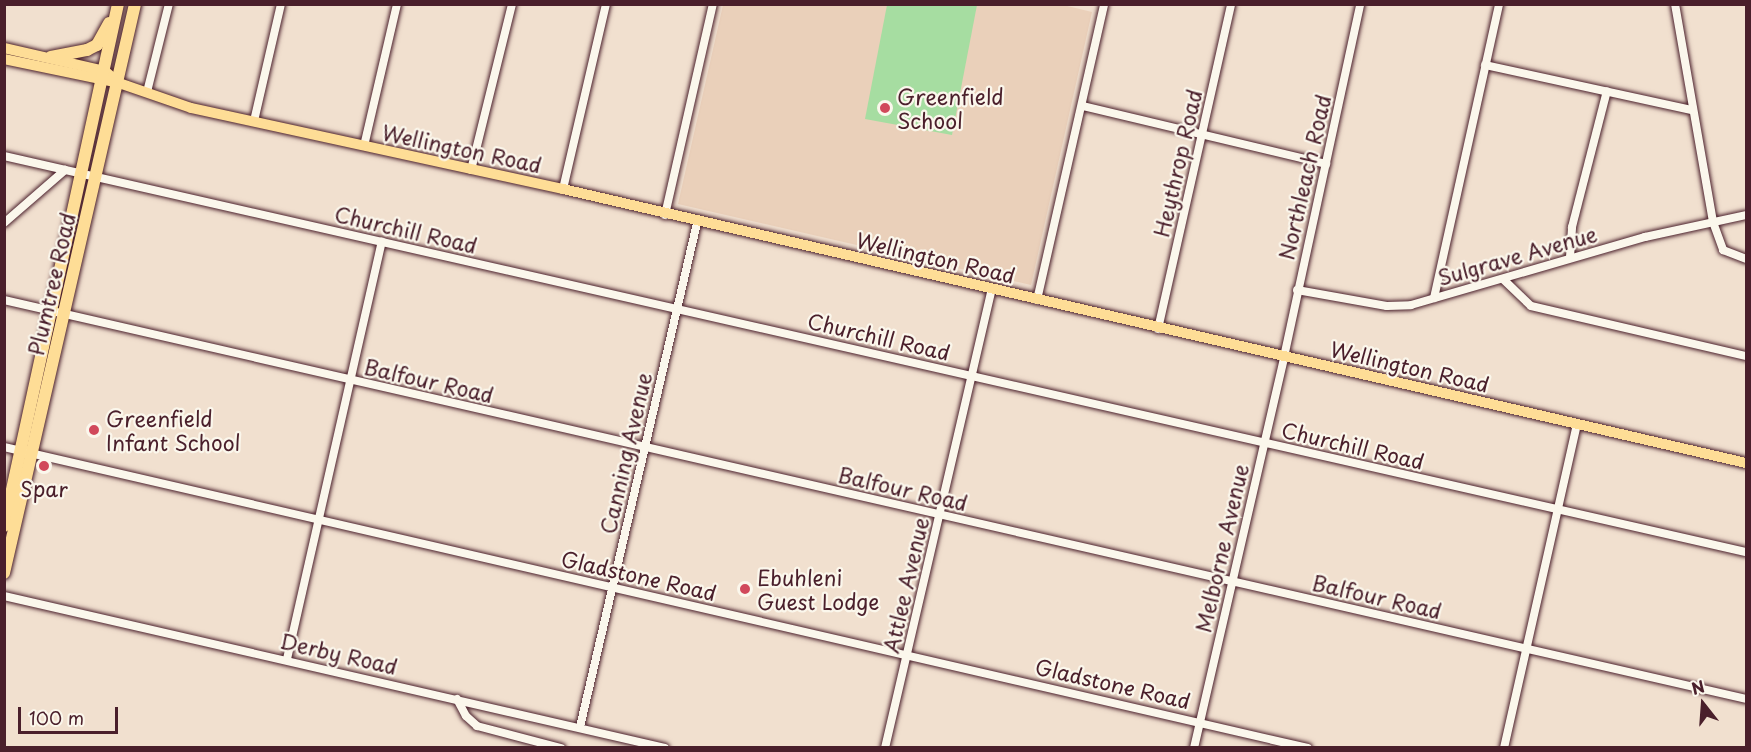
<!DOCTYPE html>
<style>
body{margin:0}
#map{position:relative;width:1751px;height:752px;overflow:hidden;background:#f1e0cf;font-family:"Playpen Sans",sans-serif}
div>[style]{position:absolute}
.built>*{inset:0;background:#ead0ba}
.green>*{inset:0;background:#a6dda1}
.roads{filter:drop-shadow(0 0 2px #4a1f2b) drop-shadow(0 0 2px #4a1f2b)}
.minor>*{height:8px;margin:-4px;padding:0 4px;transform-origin:4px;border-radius:4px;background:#fbf7ec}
.major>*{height:10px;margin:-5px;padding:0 5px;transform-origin:5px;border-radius:5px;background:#fedd96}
.highway>*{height:12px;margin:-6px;padding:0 6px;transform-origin:6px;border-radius:6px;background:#fedd96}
.dots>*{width:16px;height:16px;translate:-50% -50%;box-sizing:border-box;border:3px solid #fbf7ec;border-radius:50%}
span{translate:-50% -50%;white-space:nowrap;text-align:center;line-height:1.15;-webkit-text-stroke:4.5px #fbf7ec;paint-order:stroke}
.poi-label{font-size:21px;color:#4a1f2b}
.left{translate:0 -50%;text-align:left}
.street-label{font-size:21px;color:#4a1f2b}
.frame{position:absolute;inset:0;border:6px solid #4a1f2b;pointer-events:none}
.north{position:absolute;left:1673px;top:674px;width:60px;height:60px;-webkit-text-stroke:4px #fbf7ec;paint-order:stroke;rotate:343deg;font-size:16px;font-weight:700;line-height:24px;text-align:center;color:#4a1f2b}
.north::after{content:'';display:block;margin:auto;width:21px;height:27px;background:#4a1f2b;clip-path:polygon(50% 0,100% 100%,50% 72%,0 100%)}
.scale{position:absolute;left:18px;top:707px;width:100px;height:27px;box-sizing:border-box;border:3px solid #4a1f2b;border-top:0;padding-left:8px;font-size:18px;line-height:21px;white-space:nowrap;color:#4a1f2b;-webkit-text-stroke:4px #fbf7ec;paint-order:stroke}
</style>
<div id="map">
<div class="built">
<div style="clip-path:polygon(1059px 4px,1092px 12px,1031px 285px,678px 204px,723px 5px)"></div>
</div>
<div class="green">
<div style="clip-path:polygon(887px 5px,977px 5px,952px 135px,865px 119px)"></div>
</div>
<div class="roads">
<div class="minor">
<div style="left:1675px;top:4px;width:221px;rotate:80.1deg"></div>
<div style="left:1713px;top:222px;width:30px;rotate:70deg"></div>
<div style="left:1723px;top:250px;width:25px;rotate:21deg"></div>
<div style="left:1485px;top:65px;width:212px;rotate:12.3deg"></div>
<div style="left:147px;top:92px;width:91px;rotate:-76deg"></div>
<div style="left:1083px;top:106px;width:250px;rotate:13.4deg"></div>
<div style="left:254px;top:121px;width:120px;rotate:-77deg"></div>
<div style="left:364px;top:146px;width:146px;rotate:-76.9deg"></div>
<div style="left:4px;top:156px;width:1786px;rotate:12.81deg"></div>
<div style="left:471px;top:170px;width:171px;rotate:-76.1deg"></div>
<div style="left:563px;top:189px;width:190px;rotate:-76.9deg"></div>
<div style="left:665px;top:215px;width:216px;rotate:-77.2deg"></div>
<div style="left:4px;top:223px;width:81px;rotate:-41deg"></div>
<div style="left:1570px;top:257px;width:30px;rotate:-86deg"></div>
<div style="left:1572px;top:227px;width:140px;rotate:-75.6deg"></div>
<div style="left:1504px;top:280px;width:37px;rotate:44deg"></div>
<div style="left:1531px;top:306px;width:221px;rotate:13.1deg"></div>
<div style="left:1297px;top:290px;width:91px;rotate:10.1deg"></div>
<div style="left:1387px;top:306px;width:24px;rotate:-2deg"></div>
<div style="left:1411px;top:305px;width:244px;rotate:-16.2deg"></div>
<div style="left:1645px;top:237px;width:103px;rotate:-12.3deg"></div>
<div style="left:1434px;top:298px;width:301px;rotate:-77.5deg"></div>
<div style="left:4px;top:300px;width:1787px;rotate:12.9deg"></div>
<div style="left:1037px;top:300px;width:303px;rotate:-77.2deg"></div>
<div style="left:1158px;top:329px;width:333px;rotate:-77.3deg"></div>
<div style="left:4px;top:447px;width:1338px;rotate:13deg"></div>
<div style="left:4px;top:596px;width:678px;rotate:12.95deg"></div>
<div style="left:287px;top:659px;width:428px;rotate:-77.2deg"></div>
<div style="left:457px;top:699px;width:19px;rotate:62deg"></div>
<div style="left:466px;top:716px;width:15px;rotate:42deg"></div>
<div style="left:477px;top:726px;width:87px;rotate:14.7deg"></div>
<div style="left:580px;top:727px;width:517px;rotate:-76.93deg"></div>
<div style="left:885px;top:748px;width:469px;rotate:-76.9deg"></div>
<div style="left:1194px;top:748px;width:401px;rotate:-77deg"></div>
<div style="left:1284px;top:357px;width:361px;rotate:-77.8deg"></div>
<div style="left:1504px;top:748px;width:332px;rotate:-77.3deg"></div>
</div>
<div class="major">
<div style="left:4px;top:48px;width:104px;rotate:12.8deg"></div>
<div style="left:105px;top:71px;width:18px;rotate:41deg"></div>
<div style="left:4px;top:59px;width:117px;rotate:11.8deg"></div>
<div style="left:119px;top:83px;width:76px;rotate:19.1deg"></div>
<div style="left:191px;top:108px;width:381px;rotate:12.3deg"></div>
<div style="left:563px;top:189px;width:1214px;rotate:13.04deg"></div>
</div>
<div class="highway">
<div style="left:51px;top:57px;width:37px;rotate:-11deg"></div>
<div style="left:87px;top:50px;width:11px;rotate:-27deg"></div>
<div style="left:97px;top:45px;width:25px;rotate:-61deg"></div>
<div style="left:4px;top:526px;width:534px;rotate:-77.68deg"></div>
<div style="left:4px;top:573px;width:584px;rotate:-77.03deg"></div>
</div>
</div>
<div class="dots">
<div style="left:885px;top:108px;background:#d1495b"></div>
<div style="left:94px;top:430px;background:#d1495b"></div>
<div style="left:44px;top:466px;background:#d1495b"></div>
<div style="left:745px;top:589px;background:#d1495b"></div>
</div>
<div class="poi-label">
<span class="left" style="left:897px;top:108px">Greenfield<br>School</span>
<span class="left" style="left:106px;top:430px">Greenfield<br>Infant School</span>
<span style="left:44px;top:488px">Spar</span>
<span class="left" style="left:757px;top:589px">Ebuhleni<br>Guest Lodge</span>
</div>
<div class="street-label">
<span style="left:462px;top:148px;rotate:12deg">Wellington Road</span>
<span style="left:1177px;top:163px;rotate:-77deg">Heythrop Road</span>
<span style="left:1304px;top:177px;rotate:-77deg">Northleach Road</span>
<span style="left:406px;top:229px;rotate:13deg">Churchill Road</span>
<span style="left:1517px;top:255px;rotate:-16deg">Sulgrave Avenue</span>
<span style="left:936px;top:257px;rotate:13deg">Wellington Road</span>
<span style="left:51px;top:284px;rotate:-77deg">Plumtree Road</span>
<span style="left:879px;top:336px;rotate:13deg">Churchill Road</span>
<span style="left:1410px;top:366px;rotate:13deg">Wellington Road</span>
<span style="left:429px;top:380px;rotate:13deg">Balfour Road</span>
<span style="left:1353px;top:445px;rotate:13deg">Churchill Road</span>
<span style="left:625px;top:453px;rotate:-77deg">Canning Avenue</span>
<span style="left:903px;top:488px;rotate:13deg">Balfour Road</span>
<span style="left:1221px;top:548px;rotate:-77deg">Melborne Avenue</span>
<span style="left:639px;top:575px;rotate:13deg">Gladstone Road</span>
<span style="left:905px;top:585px;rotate:-77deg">Attlee Avenue</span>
<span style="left:1377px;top:596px;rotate:13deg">Balfour Road</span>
<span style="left:339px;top:653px;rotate:13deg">Derby Road</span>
<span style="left:1113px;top:683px;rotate:13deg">Gladstone Road</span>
</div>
<div class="frame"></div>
<div class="north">N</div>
<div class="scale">100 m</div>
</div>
